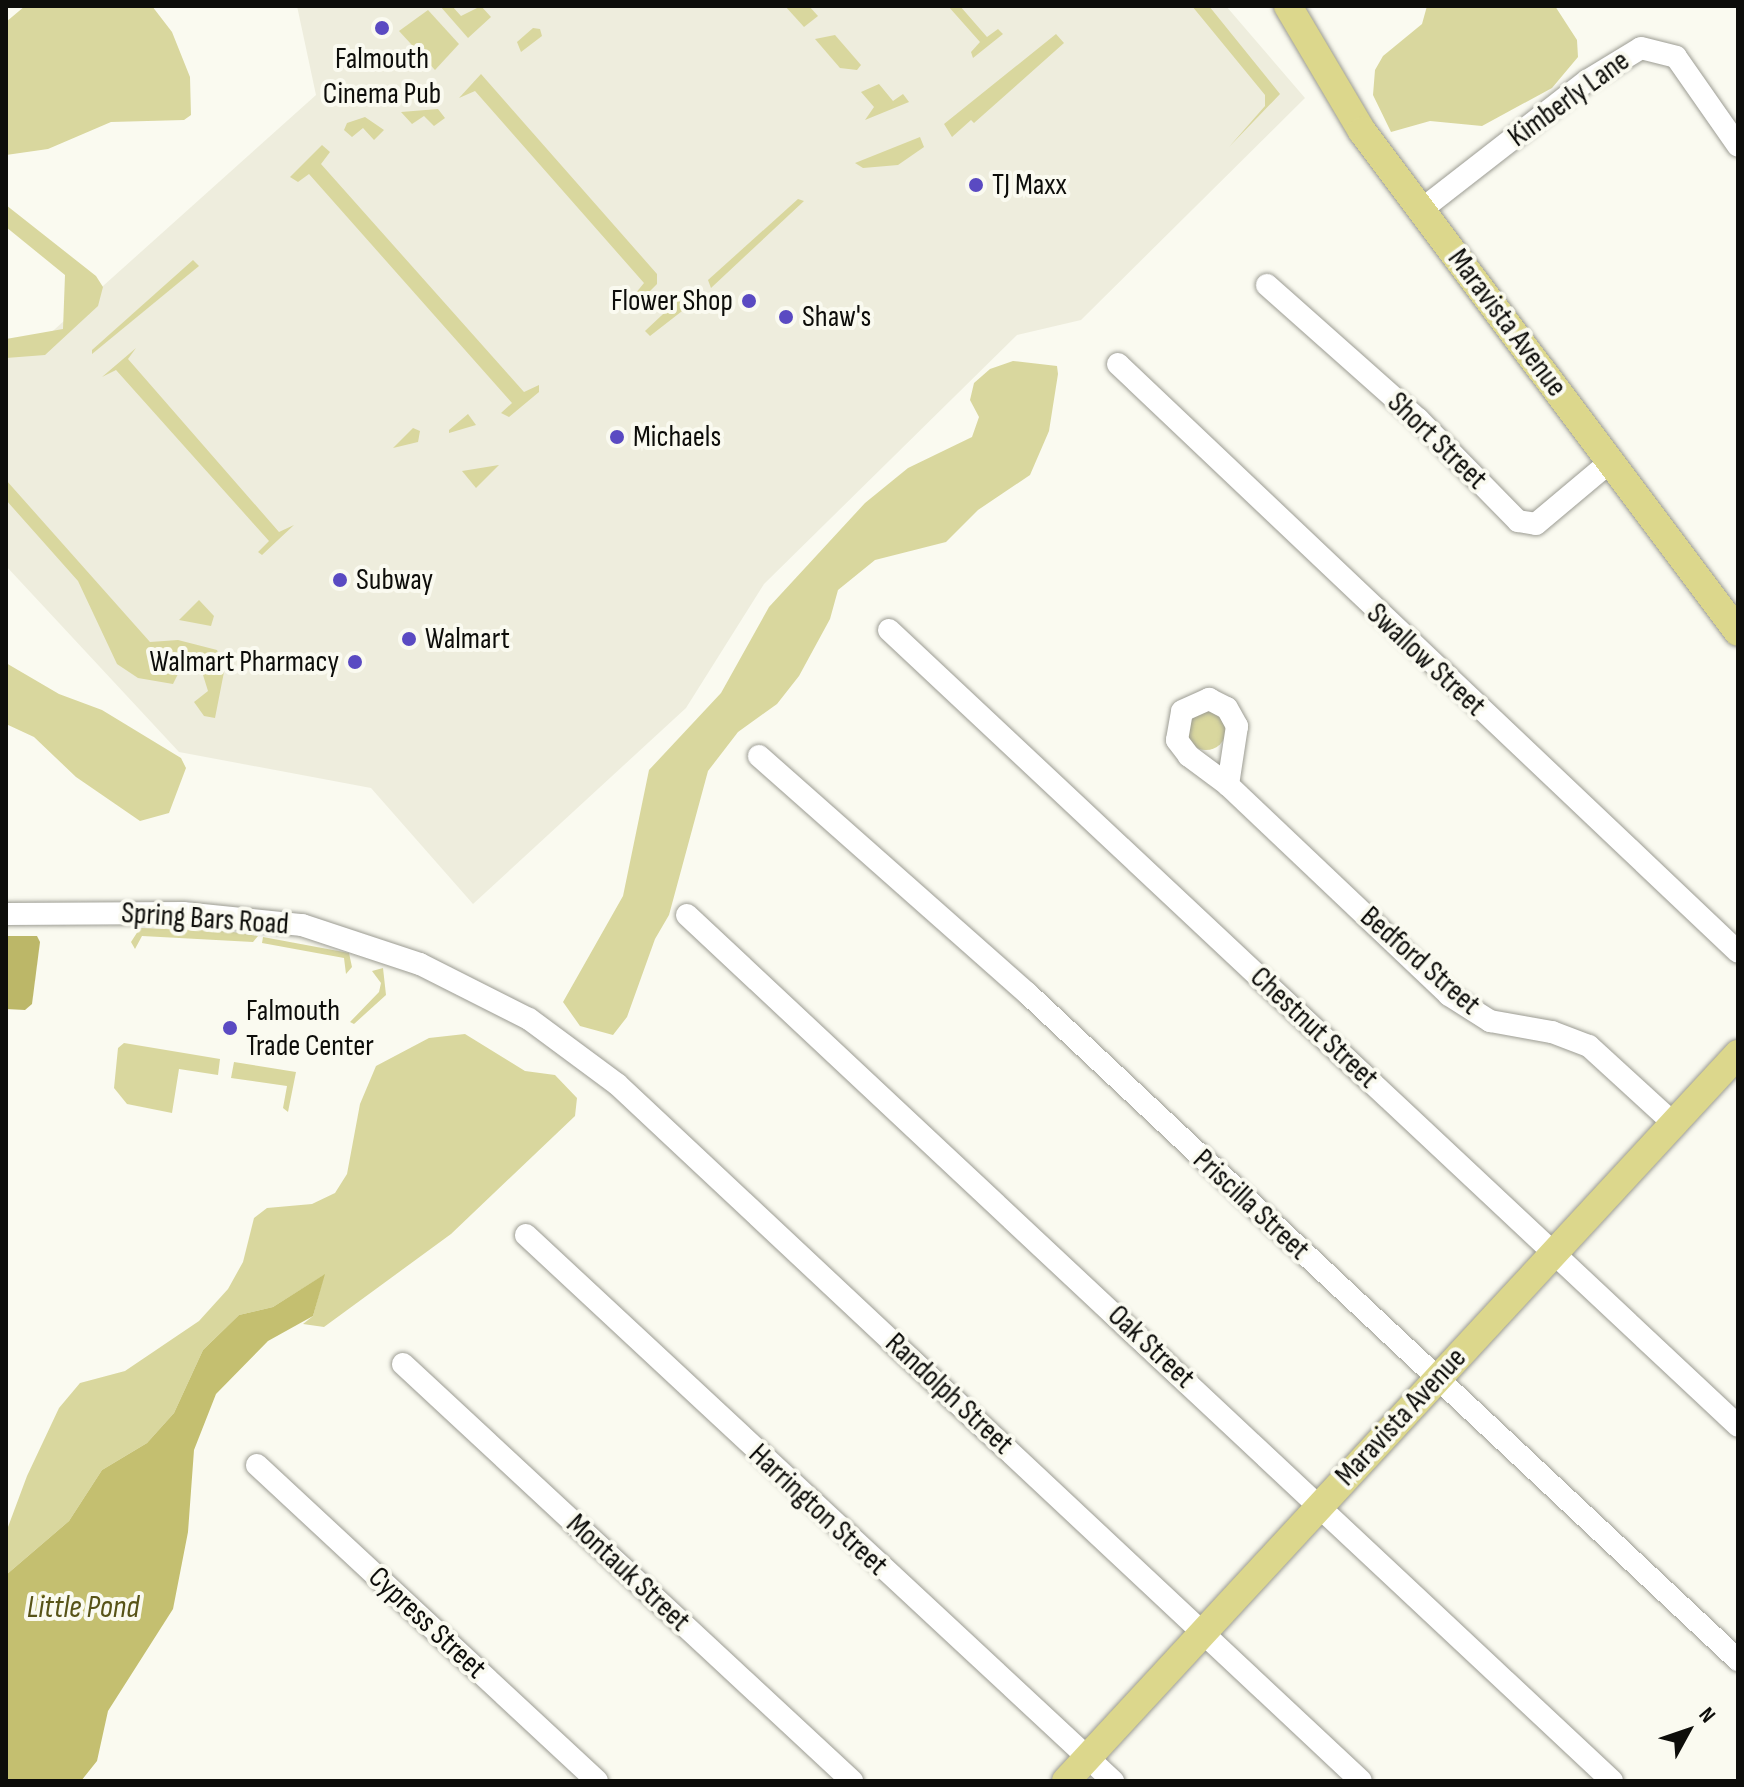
<!DOCTYPE html>
<style>
body{margin:0}
#map{position:relative;width:1744px;height:1787px;overflow:hidden;background:#fafaf0;font-family:"Sofia Sans Condensed",sans-serif}
div>[style]{position:absolute}
.built>*{inset:0;background:#eeeddd}
.green>*{inset:0;background:#d9d79e}
.round{border-radius:50%}
.forest>*{inset:0;background:#bcb768}
.water>*{inset:0;background:#c4bf70}
.roads{filter:drop-shadow(0 0 2px #9c9c93) drop-shadow(0 0 2px #9c9c93)}
.minor>*{height:22px;margin:-11px;padding:0 11px;transform-origin:11px;border-radius:11px;background:#fff}
.major>*{height:28px;margin:-14px;padding:0 14px;transform-origin:14px;border-radius:14px;background:#dcd78c}
.dots>*{width:22px;height:22px;translate:-50% -50%;box-sizing:border-box;border:4px solid #fafaf0;border-radius:50%}
span{translate:-50% -50%;white-space:nowrap;text-align:center;line-height:1.15;-webkit-text-stroke:8px #fafaf0;paint-order:stroke}
.poi-label{font-size:30px;color:#0d0d0a}
.left{translate:0 -50%;text-align:left}
.right{translate:-100% -50%;text-align:right}
.street-label{font-size:30px;color:#0d0d0a}
.water-label{font-size:32px;color:#575318;font-style:italic}
.frame{position:absolute;inset:0;border:8px solid #0d0d0a;pointer-events:none}
.north{position:absolute;left:1648px;top:1691px;width:80px;height:80px;-webkit-text-stroke:6px #fafaf0;paint-order:stroke;rotate:50deg;font-size:22px;font-weight:700;line-height:32px;text-align:center;color:#0d0d0a}
.north::after{content:'';display:block;margin:auto;width:28px;height:36px;background:#0d0d0a;clip-path:polygon(50% 0,100% 100%,50% 72%,0 100%)}
</style>
<div id="map">
<div class="built">
<div style="clip-path:polygon(297px 6px,1226px 6px,1305px 98px,1081px 320px,1017px 335px,764px 584px,686px 708px,473px 904px,371px 788px,179px 752px,6px 566px,6px 345px,45px 338px,316px 95px)"></div>
</div>
<div class="green">
<div style="clip-path:polygon(25px 6px,152px 6px,172px 32px,190px 77px,191px 115px,184px 120px,111px 122px,48px 149px,6px 155px,6px 22px)"></div>
<div style="clip-path:polygon(440px 6px,452px 6px,461px 16px,481px 6px,491px 17px,468px 38px)"></div>
<div style="clip-path:polygon(785px 6px,809px 6px,818px 16px,804px 27px)"></div>
<div style="clip-path:polygon(948px 6px,960px 6px,987px 37px,998px 29px,1003px 34px,973px 58px,971px 52px,980px 42px)"></div>
<div style="clip-path:polygon(1192px 6px,1209px 6px,1280px 94px,1229px 147px,1265px 106px,1265px 95px)"></div>
<div style="clip-path:polygon(1427px 6px,1555px 6px,1577px 40px,1578px 57px,1552px 88px,1482px 126px,1430px 121px,1391px 132px,1373px 95px,1375px 70px,1383px 56px,1422px 24px)"></div>
<div style="clip-path:polygon(428px 10px,459px 44px,435px 70px,399px 31px)"></div>
<div style="clip-path:polygon(533px 28px,540px 29px,542px 36px,521px 52px,517px 42px)"></div>
<div style="clip-path:polygon(1056px 34px,1064px 43px,974px 123px,971px 120px,952px 137px,944px 124px)"></div>
<div style="clip-path:polygon(835px 35px,861px 65px,857px 70px,840px 68px,815px 39px)"></div>
<div style="clip-path:polygon(481px 74px,657px 274px,657px 284px,643px 298px,635px 294px,644px 283px,475px 91px,459px 98px)"></div>
<div style="clip-path:polygon(879px 84px,893px 101px,903px 94px,909px 102px,865px 120px,874px 107px,861px 92px)"></div>
<div style="clip-path:polygon(438px 109px,445px 118px,434px 126px,424px 116px,412px 124px,401px 112px)"></div>
<div style="clip-path:polygon(365px 117px,384px 130px,374px 140px,363px 128px,352px 137px,344px 130px,347px 123px)"></div>
<div style="clip-path:polygon(920px 137px,924px 147px,898px 165px,863px 168px,855px 163px)"></div>
<div style="clip-path:polygon(322px 145px,330px 152px,321px 164px,524px 392px,539px 385px,539px 392px,509px 417px,501px 413px,512px 403px,309px 174px,298px 182px,290px 177px)"></div>
<div style="clip-path:polygon(798px 199px,804px 201px,711px 288px,708px 280px)"></div>
<div style="clip-path:polygon(6px 205px,96px 276px,103px 287px,98px 306px,45px 355px,6px 358px,6px 339px,63px 329px,65px 275px,6px 227px)"></div>
<div style="clip-path:polygon(193px 260px,199px 266px,92px 354px,92px 350px)"></div>
<div style="clip-path:polygon(678px 300px,686px 308px,650px 336px,645px 331px)"></div>
<div style="clip-path:polygon(136px 348px,128px 359px,279px 532px,294px 525px,262px 555px,258px 552px,269px 541px,116px 370px,102px 377px)"></div>
<div style="clip-path:polygon(1013px 361px,1057px 366px,1058px 374px,1049px 431px,1030px 475px,978px 510px,946px 542px,875px 560px,838px 590px,830px 619px,799px 676px,777px 704px,738px 732px,708px 771px,669px 915px,655px 939px,627px 1017px,613px 1035px,580px 1026px,563px 1002px,623px 896px,649px 770px,721px 693px,769px 607px,865px 503px,908px 468px,972px 437px,979px 417px,970px 400px,974px 383px,990px 369px)"></div>
<div style="clip-path:polygon(468px 414px,476px 425px,449px 433px,449px 430px)"></div>
<div style="clip-path:polygon(413px 428px,420px 431px,418px 442px,393px 448px)"></div>
<div style="clip-path:polygon(499px 465px,476px 488px,462px 471px)"></div>
<div style="clip-path:polygon(6px 480px,150px 642px,178px 640px,217px 650px,224px 672px,215px 718px,204px 716px,194px 702px,208px 691px,198px 659px,186px 658px,173px 684px,138px 678px,117px 664px,78px 581px,6px 500px)"></div>
<div style="clip-path:polygon(199px 600px,214px 616px,211px 626px,179px 620px)"></div>
<div style="clip-path:polygon(6px 663px,59px 694px,102px 710px,181px 758px,186px 768px,169px 813px,140px 821px,76px 777px,34px 737px,6px 724px)"></div>
<div class="round" style="left:1186px;top:710px;width:40px;height:40px"></div>
<div style="clip-path:polygon(140px 928px,227px 931px,258px 936px,253px 942px,142px 936px,135px 949px,131px 942px)"></div>
<div style="clip-path:polygon(263px 937px,349px 953px,352px 967px,346px 974px,344px 958px,262px 943px)"></div>
<div style="clip-path:polygon(383px 968px,386px 995px,354px 1024px,350px 1022px,379px 992px,381px 983px,372px 971px)"></div>
<div style="clip-path:polygon(465px 1034px,525px 1071px,555px 1075px,577px 1098px,575px 1116px,451px 1234px,324px 1327px,303px 1324px,313px 1316px,324px 1275px,273px 1307px,239px 1315px,203px 1350px,174px 1413px,147px 1443px,102px 1470px,69px 1521px,6px 1575px,8px 1527px,27px 1476px,59px 1408px,80px 1383px,125px 1371px,199px 1321px,228px 1289px,243px 1262px,254px 1218px,267px 1208px,312px 1204px,335px 1193px,347px 1174px,360px 1104px,376px 1066px,429px 1038px)"></div>
<div style="clip-path:polygon(124px 1043px,220px 1059px,218px 1075px,179px 1069px,172px 1113px,127px 1104px,114px 1088px,118px 1048px)"></div>
<div style="clip-path:polygon(234px 1062px,296px 1072px,288px 1112px,283px 1108px,287px 1086px,231px 1078px)"></div>
</div>
<div class="forest">
<div style="clip-path:polygon(6px 936px,37px 936px,40px 942px,32px 1004px,25px 1010px,6px 1009px)"></div>
</div>
<div class="water">
<div style="clip-path:polygon(325px 1274px,313px 1316px,268px 1341px,216px 1394px,194px 1450px,188px 1532px,173px 1609px,108px 1711px,97px 1761px,81px 1781px,6px 1781px,6px 1575px,69px 1521px,102px 1470px,147px 1443px,174px 1413px,203px 1350px,239px 1315px,273px 1307px)"></div>
</div>
<div class="roads">
<div class="minor">
<div style="left:1421px;top:210px;width:210px;rotate:-37.9deg"></div>
<div style="left:1587px;top:81px;width:63px;rotate:-31.4deg"></div>
<div style="left:1641px;top:48px;width:36px;rotate:14deg"></div>
<div style="left:1676px;top:57px;width:108px;rotate:55.1deg"></div>
<div style="left:1267px;top:285px;width:202px;rotate:41.6deg"></div>
<div style="left:1418px;top:419px;width:143px;rotate:45.6deg"></div>
<div style="left:1518px;top:521px;width:18px;rotate:9deg"></div>
<div style="left:1536px;top:524px;width:98px;rotate:-40deg"></div>
<div style="left:1118px;top:364px;width:854px;rotate:43.48deg"></div>
<div style="left:889px;top:630px;width:1164px;rotate:43.15deg"></div>
<div style="left:1209px;top:699px;width:20px;rotate:27deg"></div>
<div style="left:1227px;top:708px;width:21px;rotate:61deg"></div>
<div style="left:1237px;top:726px;width:60px;rotate:98.7deg"></div>
<div style="left:1228px;top:785px;width:49px;rotate:-143.4deg"></div>
<div style="left:1189px;top:756px;width:20px;rotate:-127deg"></div>
<div style="left:1177px;top:740px;width:29px;rotate:-80deg"></div>
<div style="left:1182px;top:711px;width:30px;rotate:-24deg"></div>
<div style="left:759px;top:756px;width:358px;rotate:41.5deg"></div>
<div style="left:1027px;top:993px;width:975px;rotate:43.17deg"></div>
<div style="left:1228px;top:785px;width:305px;rotate:43.5deg"></div>
<div style="left:1449px;top:995px;width:49px;rotate:32.4deg"></div>
<div style="left:1490px;top:1021px;width:63px;rotate:10.1deg"></div>
<div style="left:1552px;top:1032px;width:40px;rotate:21deg"></div>
<div style="left:1589px;top:1046px;width:114px;rotate:42.5deg"></div>
<div style="left:6px;top:914px;width:177px;rotate:-0.3deg"></div>
<div style="left:183px;top:913px;width:120px;rotate:5.8deg"></div>
<div style="left:302px;top:925px;width:124px;rotate:18.3deg"></div>
<div style="left:420px;top:964px;width:122px;rotate:26.8deg"></div>
<div style="left:529px;top:1019px;width:109px;rotate:36.5deg"></div>
<div style="left:617px;top:1084px;width:1019px;rotate:43.13deg"></div>
<div style="left:687px;top:915px;width:1267px;rotate:43.11deg"></div>
<div style="left:526px;top:1235px;width:802px;rotate:42.93deg"></div>
<div style="left:403px;top:1364px;width:613px;rotate:42.88deg"></div>
<div style="left:257px;top:1465px;width:464px;rotate:42.9deg"></div>
</div>
<div class="major">
<div style="left:1288px;top:6px;width:145px;rotate:59.4deg"></div>
<div style="left:1362px;top:131px;width:626px;rotate:53.11deg"></div>
<div style="left:1066px;top:1781px;width:990px;rotate:-47.25deg"></div>
</div>
</div>
<div class="dots">
<div style="left:382px;top:28px;background:#5a4ac2"></div>
<div style="left:976px;top:185px;background:#5a4ac2"></div>
<div style="left:749px;top:301px;background:#5a4ac2"></div>
<div style="left:786px;top:317px;background:#5a4ac2"></div>
<div style="left:617px;top:437px;background:#5a4ac2"></div>
<div style="left:340px;top:580px;background:#5a4ac2"></div>
<div style="left:409px;top:639px;background:#5a4ac2"></div>
<div style="left:355px;top:662px;background:#5a4ac2"></div>
<div style="left:230px;top:1028px;background:#5a4ac2"></div>
</div>
<div class="poi-label">
<span style="left:382px;top:76px">Falmouth<br>Cinema Pub</span>
<span class="left" style="left:992px;top:185px">TJ Maxx</span>
<span class="right" style="left:733px;top:301px">Flower Shop</span>
<span class="left" style="left:802px;top:317px">Shaw's</span>
<span class="left" style="left:633px;top:437px">Michaels</span>
<span class="left" style="left:356px;top:580px">Subway</span>
<span class="left" style="left:425px;top:639px">Walmart</span>
<span class="right" style="left:339px;top:662px">Walmart Pharmacy</span>
<span class="left" style="left:246px;top:1028px">Falmouth<br>Trade Center</span>
</div>
<div class="street-label">
<span style="left:1569px;top:99px;rotate:-36deg">Kimberly Lane</span>
<span style="left:1507px;top:323px;rotate:53deg">Maravista Avenue</span>
<span style="left:1437px;top:441px;rotate:44deg">Short Street</span>
<span style="left:1426px;top:660px;rotate:43deg">Swallow Street</span>
<span style="left:205px;top:919px;rotate:4deg">Spring Bars Road</span>
<span style="left:1420px;top:961px;rotate:41deg">Bedford Street</span>
<span style="left:1314px;top:1028px;rotate:43deg">Chestnut Street</span>
<span style="left:1251px;top:1205px;rotate:43deg">Priscilla Street</span>
<span style="left:1151px;top:1347px;rotate:43deg">Oak Street</span>
<span style="left:949px;top:1394px;rotate:43deg">Randolph Street</span>
<span style="left:1401px;top:1417px;rotate:-47deg">Maravista Avenue</span>
<span style="left:818px;top:1510px;rotate:43deg">Harrington Street</span>
<span style="left:628px;top:1573px;rotate:43deg">Montauk Street</span>
<span style="left:427px;top:1623px;rotate:43deg">Cypress Street</span>
</div>
<div class="water-label">
<span style="left:83px;top:1608px">Little Pond</span>
</div>
<div class="frame"></div>
<div class="north">N</div>
</div>
